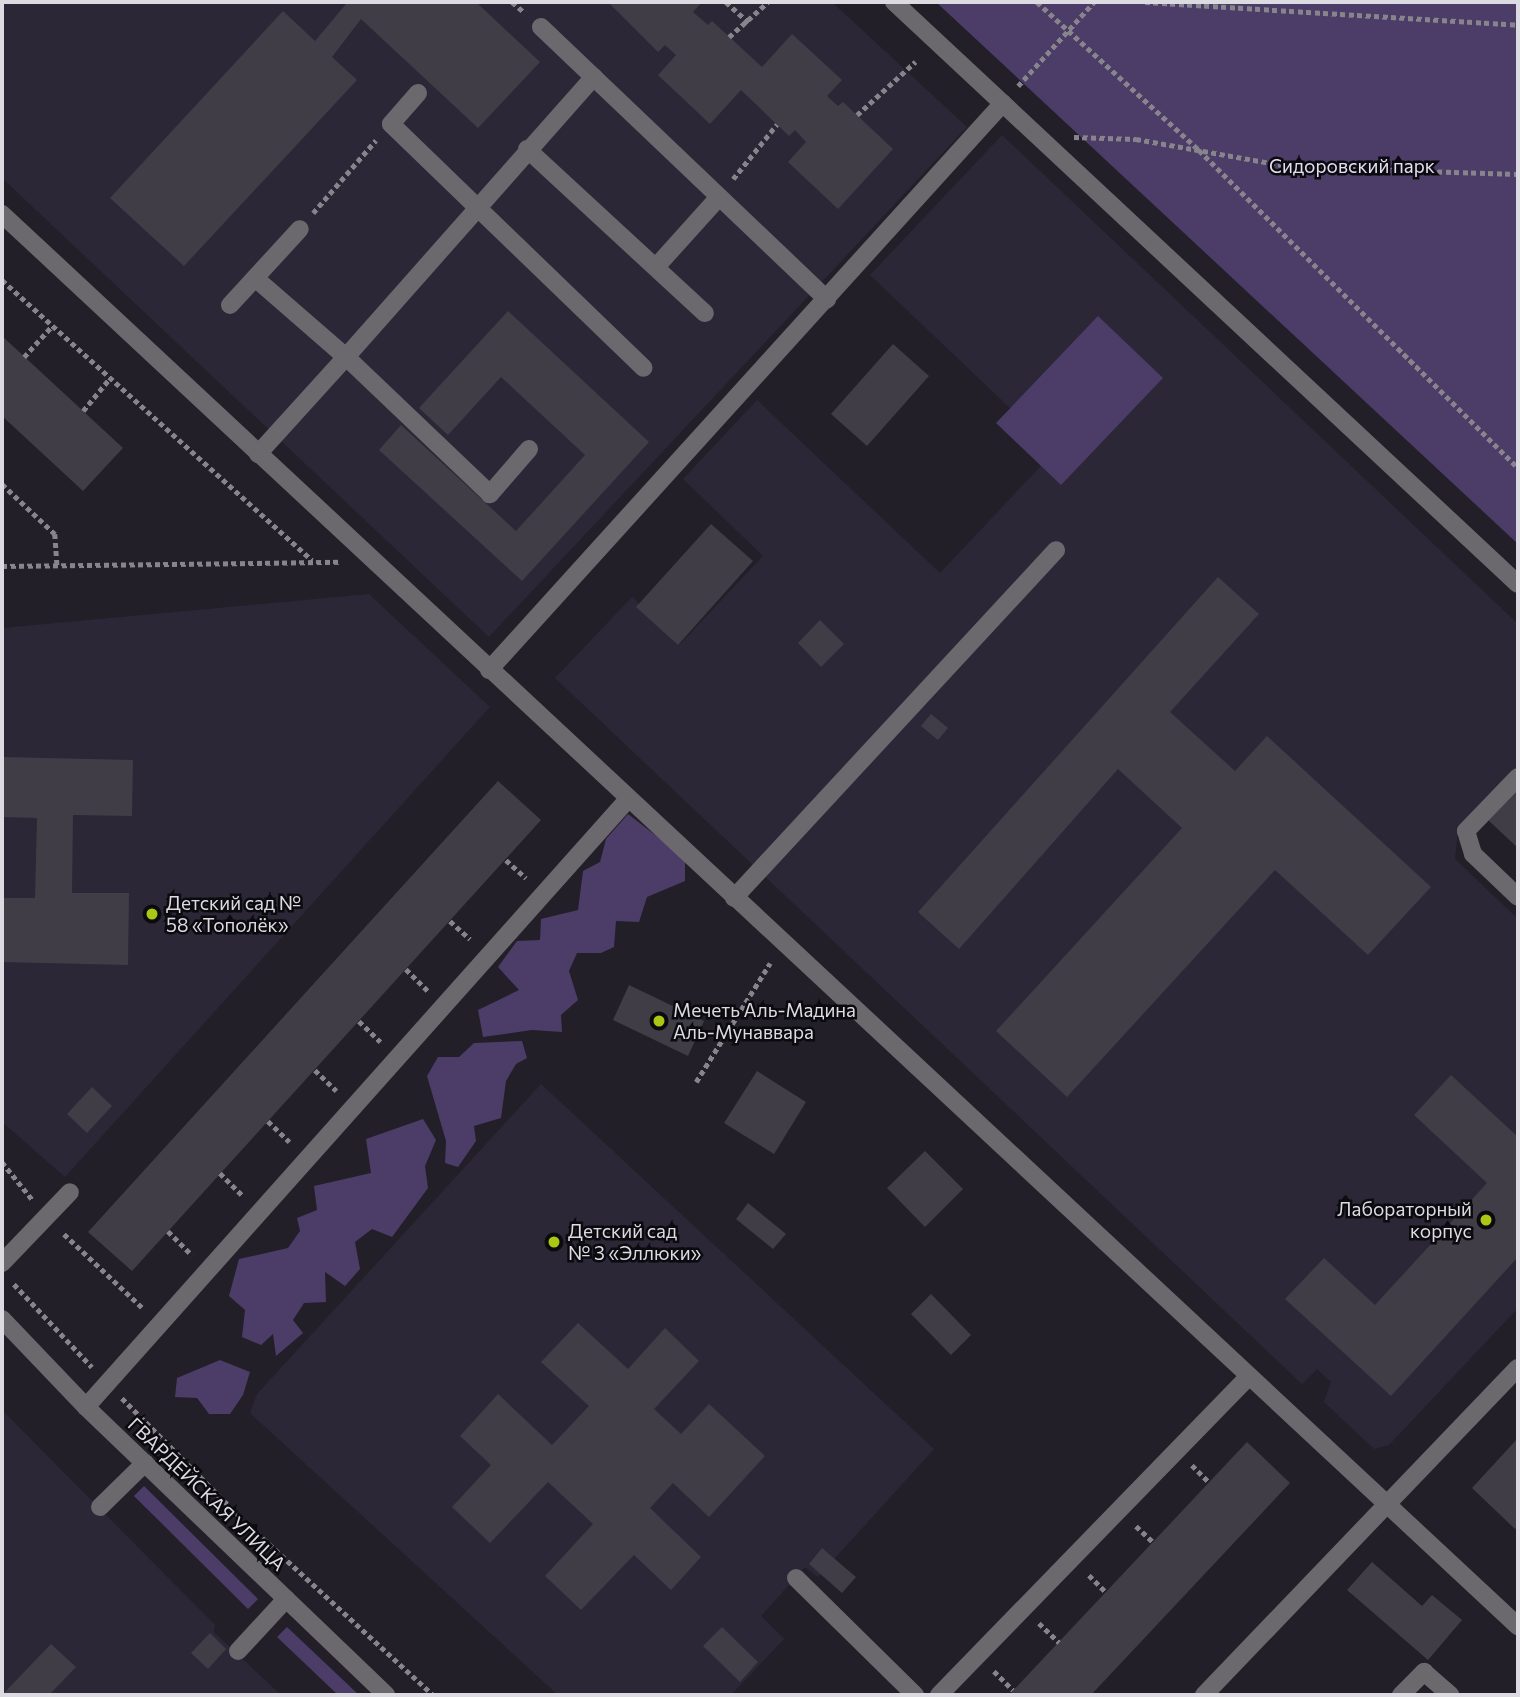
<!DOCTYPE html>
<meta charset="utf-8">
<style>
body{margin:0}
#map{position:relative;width:1520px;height:1697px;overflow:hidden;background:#221f28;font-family:Commissioner,sans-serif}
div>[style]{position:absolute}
.built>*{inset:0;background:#2b2736}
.green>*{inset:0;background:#4c3c68}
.building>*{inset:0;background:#403d47}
.path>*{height:4.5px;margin-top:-2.25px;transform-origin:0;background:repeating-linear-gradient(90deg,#87848c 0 5px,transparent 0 8.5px)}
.minor>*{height:18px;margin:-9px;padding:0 9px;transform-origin:9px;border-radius:9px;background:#6b696e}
.dots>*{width:19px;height:19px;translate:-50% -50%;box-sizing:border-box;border:4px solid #0b0a0e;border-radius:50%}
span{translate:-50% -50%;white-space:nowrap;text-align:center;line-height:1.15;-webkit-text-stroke:5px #0b0a0e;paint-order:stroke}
.park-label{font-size:19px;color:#e4def2}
.poi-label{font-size:19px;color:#dddbe2}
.left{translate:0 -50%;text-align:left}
.right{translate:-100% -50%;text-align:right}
.street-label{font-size:19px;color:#dddbe2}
.frame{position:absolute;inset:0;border:4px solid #dddbe2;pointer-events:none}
</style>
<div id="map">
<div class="built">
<div style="clip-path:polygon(2px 2px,832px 2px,967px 127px,489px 637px,2px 178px)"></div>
<div style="clip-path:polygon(1002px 135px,1518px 624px,1518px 766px,1458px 830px,1455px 859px,1518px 919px,1518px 1308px,1389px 1445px,1374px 1449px,1324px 1402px,1331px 1382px,1317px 1369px,1302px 1384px,555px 678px,632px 597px,681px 643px,763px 556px,683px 479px,757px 400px,940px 573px,1055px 451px,870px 275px)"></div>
<div style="clip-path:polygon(369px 594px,490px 707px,65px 1177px,2px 1122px,2px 628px)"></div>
<div style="clip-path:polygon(541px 1084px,934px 1449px,818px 1577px,805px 1567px,761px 1616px,784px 1639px,731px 1695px,558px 1695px,250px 1413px,257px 1394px)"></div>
<div style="clip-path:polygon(2px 1410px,215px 1625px,214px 1632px,281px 1695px,2px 1695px)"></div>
</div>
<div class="green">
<div style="clip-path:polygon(936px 2px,1518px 2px,1518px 544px)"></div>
<div style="clip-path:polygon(1098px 316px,1163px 378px,1061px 485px,996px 423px)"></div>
<div style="clip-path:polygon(628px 814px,685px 858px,685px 881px,647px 897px,639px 922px,616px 921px,614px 947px,601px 953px,577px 953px,569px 971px,578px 1000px,561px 1015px,562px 1032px,532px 1030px,483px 1037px,478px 1010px,519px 990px,498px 967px,517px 941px,540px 940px,541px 919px,578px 910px,583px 871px,600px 862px,606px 839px)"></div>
<div style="clip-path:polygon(522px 1041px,527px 1058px,516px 1064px,506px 1081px,501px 1118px,474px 1126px,476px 1141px,458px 1167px,445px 1163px,446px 1141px,427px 1076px,438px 1057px,459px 1057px,474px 1043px)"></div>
<div style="clip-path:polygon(423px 1119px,436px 1140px,425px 1166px,428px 1188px,392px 1237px,372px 1229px,355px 1242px,360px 1269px,345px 1286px,325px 1272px,326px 1302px,304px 1303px,293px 1320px,303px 1333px,276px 1356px,273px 1334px,261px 1345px,242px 1337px,245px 1310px,229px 1296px,239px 1259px,288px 1248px,300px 1231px,297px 1218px,317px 1210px,314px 1186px,371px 1173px,366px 1139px)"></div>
<div style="clip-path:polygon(220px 1360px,250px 1372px,243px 1395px,230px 1414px,209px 1414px,197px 1398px,175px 1397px,177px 1378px)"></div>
<div style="clip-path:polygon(144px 1486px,258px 1599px,248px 1609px,134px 1496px)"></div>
<div style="clip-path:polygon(287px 1627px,359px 1695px,338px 1695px,277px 1637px)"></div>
</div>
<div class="building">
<div style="clip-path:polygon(343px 2px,476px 2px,540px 62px,478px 128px,361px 19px,332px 57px,357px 80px,184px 266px,110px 198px,283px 11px,315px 41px,346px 4px)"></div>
<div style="clip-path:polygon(608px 2px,702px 2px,693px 12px,708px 25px,712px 21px,762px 67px,792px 34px,842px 80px,827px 96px,838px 106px,843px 102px,893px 149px,838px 209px,788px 162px,806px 142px,795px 130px,789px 136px,741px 90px,710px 124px,658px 75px,676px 55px,665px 45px,658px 52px)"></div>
<div style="clip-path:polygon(508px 311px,649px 442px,522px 581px,379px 450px,401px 425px,516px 531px,585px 455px,501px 377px,448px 435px,419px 408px)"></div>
<div style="clip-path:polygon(2px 336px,123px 448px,83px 491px,2px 416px)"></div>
<div style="clip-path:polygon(893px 344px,929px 376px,867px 446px,831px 414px)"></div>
<div style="clip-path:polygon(711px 524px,753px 561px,678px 645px,636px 607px)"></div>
<div style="clip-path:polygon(1218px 577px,1259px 614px,1170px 712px,1235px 771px,1267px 736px,1431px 887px,1368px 955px,1275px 870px,1067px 1097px,996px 1031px,1182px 828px,1118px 769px,959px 949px,918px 912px)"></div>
<div style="clip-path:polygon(820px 620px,844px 644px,821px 667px,798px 643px)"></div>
<div style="clip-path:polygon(931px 714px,948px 728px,938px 740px,921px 726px)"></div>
<div style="clip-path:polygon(2px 757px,133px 760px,132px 816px,73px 815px,72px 893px,129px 893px,128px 965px,2px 962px,2px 898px,35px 898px,37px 818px,2px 817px)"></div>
<div style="clip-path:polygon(498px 781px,541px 820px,132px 1271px,88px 1232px)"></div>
<div style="clip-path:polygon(1518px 787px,1518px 848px,1488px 820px)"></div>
<div style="clip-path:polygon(629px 985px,704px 1021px,688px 1056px,613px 1020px)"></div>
<div style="clip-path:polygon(757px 1071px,806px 1102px,774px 1154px,724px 1123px)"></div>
<div style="clip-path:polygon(1451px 1075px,1518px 1137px,1518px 1257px,1391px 1396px,1285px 1299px,1324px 1258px,1375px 1305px,1487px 1183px,1414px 1115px)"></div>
<div style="clip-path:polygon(92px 1087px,112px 1106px,87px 1133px,67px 1114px)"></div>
<div style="clip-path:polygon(925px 1151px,963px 1189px,925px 1227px,887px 1188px)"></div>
<div style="clip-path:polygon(748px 1203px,786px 1234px,773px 1249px,736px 1219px)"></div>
<div style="clip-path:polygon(931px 1294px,971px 1335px,951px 1355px,911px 1314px)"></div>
<div style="clip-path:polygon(578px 1323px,628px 1369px,665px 1328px,699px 1361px,654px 1409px,681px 1434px,709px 1404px,765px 1456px,709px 1517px,673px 1483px,650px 1508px,701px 1557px,671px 1590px,634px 1555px,581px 1610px,545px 1576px,593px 1524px,548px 1482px,490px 1543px,452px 1507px,491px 1465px,460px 1436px,498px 1394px,552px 1445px,589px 1406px,541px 1362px)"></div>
<div style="clip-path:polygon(1518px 1438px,1518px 1526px,1515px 1529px,1472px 1488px)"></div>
<div style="clip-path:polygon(1247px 1442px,1290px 1483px,1091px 1695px,1009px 1695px)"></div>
<div style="clip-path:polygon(822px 1548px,856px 1577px,842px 1593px,809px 1564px)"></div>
<div style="clip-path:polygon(1372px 1562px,1422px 1606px,1432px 1595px,1462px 1620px,1428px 1660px,1347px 1590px)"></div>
<div style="clip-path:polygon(722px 1627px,758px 1662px,740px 1682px,703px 1646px)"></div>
<div style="clip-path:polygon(210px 1633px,226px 1649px,208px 1669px,191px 1653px)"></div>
<div style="clip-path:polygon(51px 1644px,76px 1667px,49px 1695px,2px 1695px)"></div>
</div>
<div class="path">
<div style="left:512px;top:2px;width:17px;rotate:40deg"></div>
<div style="left:726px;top:2px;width:31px;rotate:42deg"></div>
<div style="left:932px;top:2px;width:128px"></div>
<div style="left:1037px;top:2px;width:219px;rotate:42.4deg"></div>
<div style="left:1199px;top:150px;width:450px;rotate:44.9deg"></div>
<div style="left:1145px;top:2px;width:374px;rotate:3.5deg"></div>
<div style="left:729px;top:37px;width:52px;rotate:-41.9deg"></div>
<div style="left:1018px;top:86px;width:113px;rotate:-47.9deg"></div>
<div style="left:857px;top:115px;width:79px;rotate:-42.4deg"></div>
<div style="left:1074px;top:137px;width:62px;rotate:1.8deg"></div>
<div style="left:1136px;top:139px;width:159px;rotate:10.1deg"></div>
<div style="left:1293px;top:167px;width:225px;rotate:1.8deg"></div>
<div style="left:733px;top:179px;width:70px;rotate:-51.3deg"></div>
<div style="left:313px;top:213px;width:96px;rotate:-49.2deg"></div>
<div style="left:2px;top:280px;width:418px;rotate:42.1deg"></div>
<div style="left:24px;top:357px;width:42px;rotate:-47.9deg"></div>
<div style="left:83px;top:411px;width:43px;rotate:-50.7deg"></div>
<div style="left:2px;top:484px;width:73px;rotate:43.3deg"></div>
<div style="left:55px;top:534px;width:31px;rotate:86deg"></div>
<div style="left:2px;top:566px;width:338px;rotate:-0.7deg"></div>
<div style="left:506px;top:860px;width:27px;rotate:42deg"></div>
<div style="left:450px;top:921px;width:27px;rotate:42deg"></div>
<div style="left:406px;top:969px;width:31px;rotate:45deg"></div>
<div style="left:359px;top:1021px;width:30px;rotate:44deg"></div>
<div style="left:315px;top:1070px;width:30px;rotate:44deg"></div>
<div style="left:696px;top:1082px;width:140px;rotate:-58.1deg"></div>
<div style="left:268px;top:1121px;width:30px;rotate:44deg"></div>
<div style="left:2px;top:1162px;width:48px;rotate:51deg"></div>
<div style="left:220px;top:1173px;width:31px;rotate:45deg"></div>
<div style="left:168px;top:1231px;width:34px;rotate:45deg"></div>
<div style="left:64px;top:1234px;width:110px;rotate:43.2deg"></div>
<div style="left:14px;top:1284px;width:114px;rotate:46.8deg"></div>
<div style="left:122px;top:1398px;width:166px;rotate:45.2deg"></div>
<div style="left:1192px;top:1465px;width:24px;rotate:45deg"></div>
<div style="left:1136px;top:1526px;width:23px;rotate:43deg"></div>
<div style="left:256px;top:1532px;width:241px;rotate:42.6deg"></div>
<div style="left:1089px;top:1575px;width:24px;rotate:45deg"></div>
<div style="left:1039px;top:1623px;width:28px;rotate:44deg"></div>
<div style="left:994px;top:1671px;width:27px;rotate:45deg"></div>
</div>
<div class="minor">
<div style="left:894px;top:2px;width:853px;rotate:43.01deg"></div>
<div style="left:541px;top:27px;width:395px;rotate:43.6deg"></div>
<div style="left:418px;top:93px;width:41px;rotate:131.1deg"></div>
<div style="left:391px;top:124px;width:351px;rotate:44deg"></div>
<div style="left:527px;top:149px;width:242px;rotate:42.7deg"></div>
<div style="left:2px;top:214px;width:2072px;rotate:42.97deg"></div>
<div style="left:656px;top:267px;width:94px;rotate:-48deg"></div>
<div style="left:255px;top:278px;width:121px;rotate:41deg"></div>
<div style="left:346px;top:357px;width:131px;rotate:132.2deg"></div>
<div style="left:230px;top:305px;width:103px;rotate:-47.4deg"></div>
<div style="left:529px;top:449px;width:60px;rotate:130.9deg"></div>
<div style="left:490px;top:494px;width:199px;rotate:-136.4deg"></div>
<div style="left:346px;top:357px;width:374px;rotate:-48.5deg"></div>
<div style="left:489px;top:670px;width:765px;rotate:-47.81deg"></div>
<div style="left:1518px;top:777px;width:75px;rotate:133.9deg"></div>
<div style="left:1466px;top:831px;width:24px;rotate:73deg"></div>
<div style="left:1473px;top:854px;width:62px;rotate:43.7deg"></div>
<div style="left:734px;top:898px;width:474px;rotate:-47.2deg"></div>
<div style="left:2px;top:1263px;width:98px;rotate:-46.2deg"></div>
<div style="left:2px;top:1319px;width:122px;rotate:46.3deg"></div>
<div style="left:86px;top:1407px;width:416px;rotate:43.8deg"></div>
<div style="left:86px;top:1407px;width:815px;rotate:-48.28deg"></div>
<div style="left:100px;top:1507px;width:63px;rotate:-44.4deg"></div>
<div style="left:796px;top:1578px;width:167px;rotate:44.5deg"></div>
<div style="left:238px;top:1651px;width:71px;rotate:-47.3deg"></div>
<div style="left:939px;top:1695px;width:442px;rotate:-45.8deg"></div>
<div style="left:1204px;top:1695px;width:453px;rotate:-46.2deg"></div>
<div style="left:1401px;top:1695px;width:33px;rotate:-45deg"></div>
<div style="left:1424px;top:1672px;width:35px;rotate:41deg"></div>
</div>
<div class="dots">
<div style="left:152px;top:914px;background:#abc716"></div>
<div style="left:659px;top:1021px;background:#abc716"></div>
<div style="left:1486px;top:1220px;background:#abc716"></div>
<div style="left:554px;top:1242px;background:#abc716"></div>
</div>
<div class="park-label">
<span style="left:1352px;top:166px">Сидоровский парк</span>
</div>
<div class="poi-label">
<span class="left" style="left:166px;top:914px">Детский сад №<br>58 «Тополёк»</span>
<span class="left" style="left:673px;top:1021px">Мечеть Аль-Мадина<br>Аль-Мунаввара</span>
<span class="right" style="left:1472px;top:1220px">Лабораторный<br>корпус</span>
<span class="left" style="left:568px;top:1242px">Детский сад<br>№ 3 «Эллюки»</span>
</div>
<div class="street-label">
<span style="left:207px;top:1494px;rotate:44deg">ГВАРДЕЙСКАЯ УЛИЦА</span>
</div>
<div class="frame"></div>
</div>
